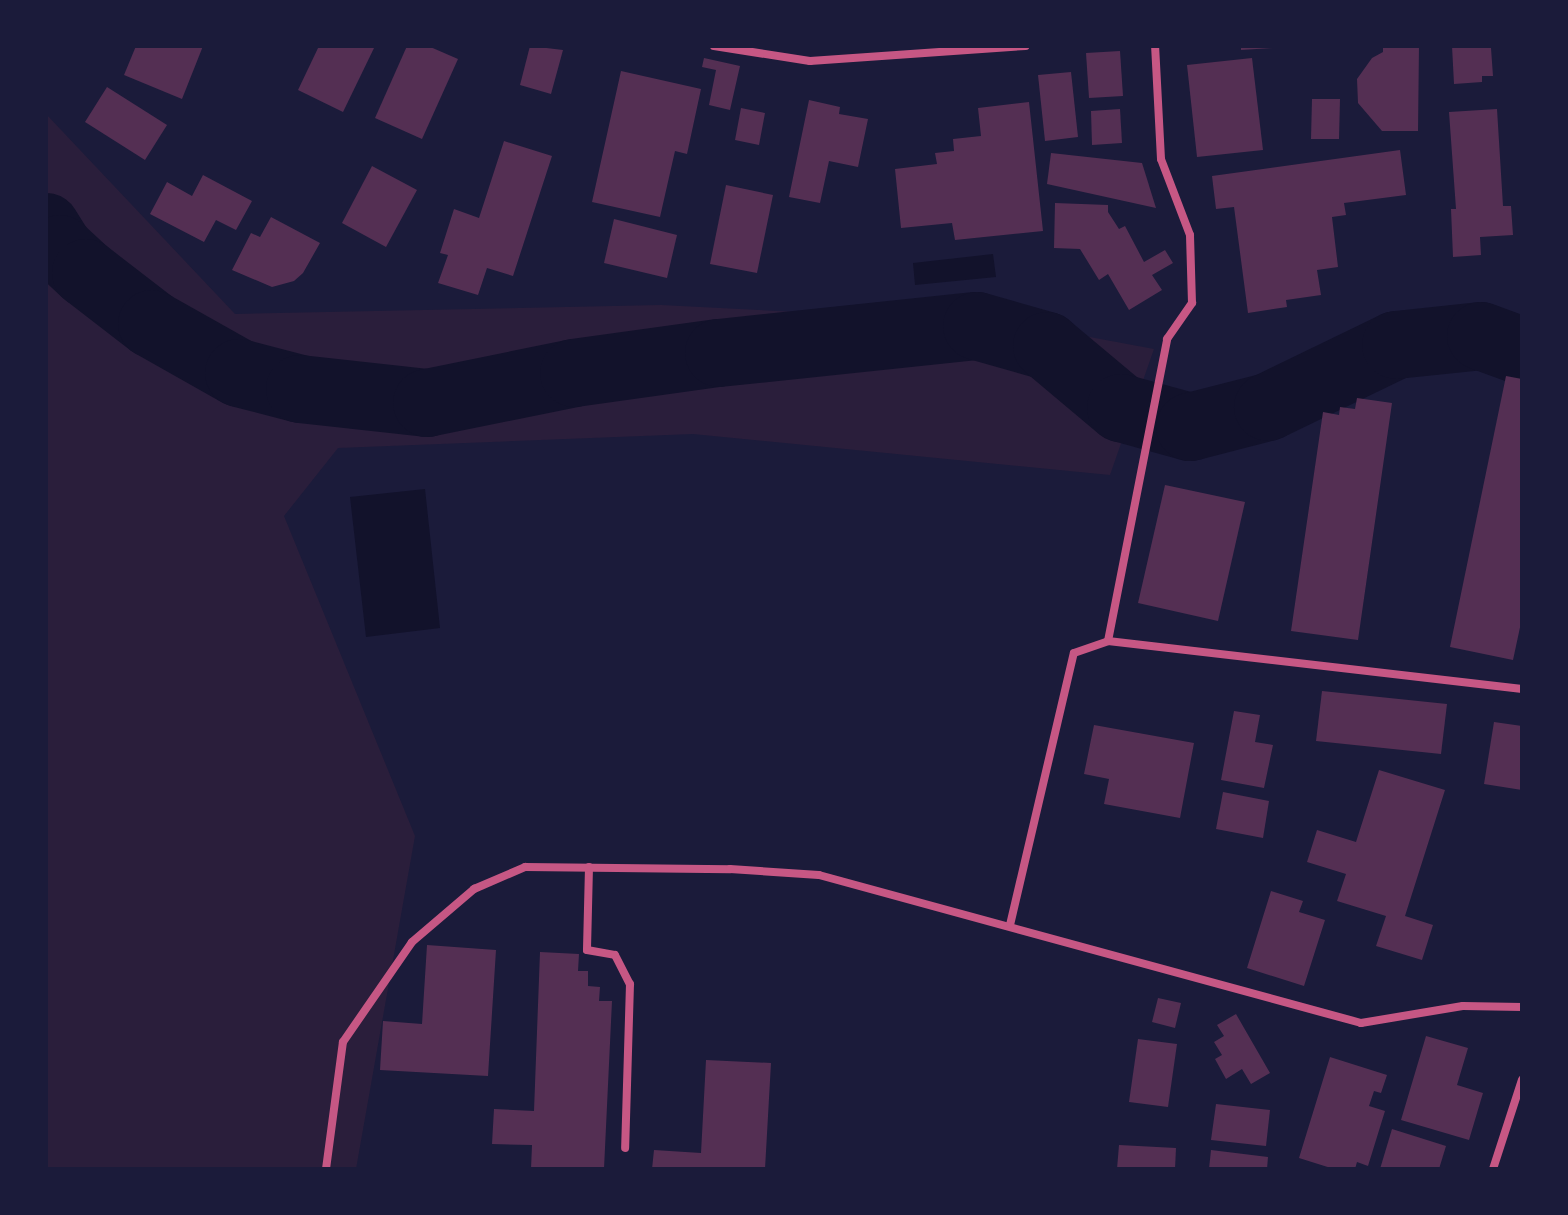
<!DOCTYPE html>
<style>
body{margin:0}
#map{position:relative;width:1568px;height:1215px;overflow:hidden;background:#1b1b3a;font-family:"Archivo Narrow",sans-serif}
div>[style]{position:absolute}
.green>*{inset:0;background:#2a1e3b}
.water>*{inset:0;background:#12122b}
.river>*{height:68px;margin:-34px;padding:0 34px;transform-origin:34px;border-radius:34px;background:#12122b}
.building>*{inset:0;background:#542f53}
.minor>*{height:8px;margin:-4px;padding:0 4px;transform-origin:4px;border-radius:4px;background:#c65784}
span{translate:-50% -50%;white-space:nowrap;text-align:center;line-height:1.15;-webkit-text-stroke:8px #1b1b3a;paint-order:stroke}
.frame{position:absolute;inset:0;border:48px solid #1b1b3a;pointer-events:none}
</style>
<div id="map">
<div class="green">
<div style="clip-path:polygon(46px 114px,235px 314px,661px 305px,1014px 323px,1154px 349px,1110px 475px,693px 434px,338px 448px,284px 516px,415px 836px,356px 1169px,46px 1169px)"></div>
</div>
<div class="water">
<div style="clip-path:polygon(993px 254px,996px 277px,915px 285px,913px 263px)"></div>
<div style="clip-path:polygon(425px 489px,440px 628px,366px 637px,350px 497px)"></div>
</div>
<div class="river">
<div style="left:46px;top:227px;width:26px;rotate:58deg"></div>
<div style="left:60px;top:249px;width:35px;rotate:43deg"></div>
<div style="left:86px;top:273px;width:83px;rotate:37.7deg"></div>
<div style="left:152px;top:324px;width:100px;rotate:29.4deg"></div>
<div style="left:239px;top:373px;width:63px;rotate:14.7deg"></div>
<div style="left:300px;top:389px;width:128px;rotate:6.3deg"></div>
<div style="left:427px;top:403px;width:150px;rotate:-11.5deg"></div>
<div style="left:574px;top:373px;width:146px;rotate:-7.9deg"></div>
<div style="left:719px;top:353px;width:259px;rotate:-6deg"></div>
<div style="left:977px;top:326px;width:73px;rotate:15.9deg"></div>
<div style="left:1047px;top:346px;width:97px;rotate:40deg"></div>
<div style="left:1121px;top:408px;width:72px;rotate:15.4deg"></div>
<div style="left:1190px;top:427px;width:81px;rotate:-14.4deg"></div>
<div style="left:1268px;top:407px;width:142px;rotate:-25.8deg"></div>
<div style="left:1396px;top:345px;width:85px;rotate:-6deg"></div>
<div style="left:1481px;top:336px;width:44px;rotate:20.1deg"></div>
</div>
<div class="building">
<div style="clip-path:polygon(136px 46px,203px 46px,182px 99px,124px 75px)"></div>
<div style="clip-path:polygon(319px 46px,375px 46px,343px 112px,298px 90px)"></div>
<div style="clip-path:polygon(407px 46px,428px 46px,458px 59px,422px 139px,375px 118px)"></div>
<div style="clip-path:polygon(530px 46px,563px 50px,551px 94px,520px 85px)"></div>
<div style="clip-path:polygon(1241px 46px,1272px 46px,1272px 48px,1241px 50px)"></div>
<div style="clip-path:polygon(1383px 46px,1419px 46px,1418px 131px,1382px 131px,1358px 103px,1357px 79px,1372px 58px,1383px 52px)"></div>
<div style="clip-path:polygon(1452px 46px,1491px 48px,1493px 76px,1482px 76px,1482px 82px,1454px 84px)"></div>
<div style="clip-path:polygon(1120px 51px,1123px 96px,1089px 98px,1086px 53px)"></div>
<div style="clip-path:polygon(704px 58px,740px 66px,730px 110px,709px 105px,716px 70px,702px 67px)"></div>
<div style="clip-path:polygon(1252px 58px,1263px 150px,1197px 157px,1187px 65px)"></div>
<div style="clip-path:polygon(621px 71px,701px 89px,687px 154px,675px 151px,660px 217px,592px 202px)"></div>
<div style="clip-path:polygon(1071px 72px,1078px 137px,1045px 141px,1038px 75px)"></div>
<div style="clip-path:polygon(107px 87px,167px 125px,145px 160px,85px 122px)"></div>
<div style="clip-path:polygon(1312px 99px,1340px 99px,1339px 139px,1311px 139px)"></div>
<div style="clip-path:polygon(809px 100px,840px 107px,839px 114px,868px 119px,858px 167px,829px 161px,820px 203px,789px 197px)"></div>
<div style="clip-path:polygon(1029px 102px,1043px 231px,955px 240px,952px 223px,901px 228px,895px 169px,937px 164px,935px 153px,954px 151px,953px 139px,981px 136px,978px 108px)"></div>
<div style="clip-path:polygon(741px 108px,765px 113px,759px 145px,735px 140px)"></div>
<div style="clip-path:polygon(1120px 109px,1122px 143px,1092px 145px,1091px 111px)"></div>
<div style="clip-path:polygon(1497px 109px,1503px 206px,1511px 206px,1513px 235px,1480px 237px,1481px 255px,1453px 257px,1451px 209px,1456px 209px,1449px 112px)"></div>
<div style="clip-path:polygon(504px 141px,552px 156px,513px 276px,487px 268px,478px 295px,438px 283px,448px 255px,440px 253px,454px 209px,479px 218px)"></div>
<div style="clip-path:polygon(1400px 150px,1406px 195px,1344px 203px,1346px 215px,1332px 217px,1338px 267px,1317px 270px,1321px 295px,1286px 300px,1287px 307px,1248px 313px,1234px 207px,1216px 209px,1212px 176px)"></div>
<div style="clip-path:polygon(1051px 153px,1142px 163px,1156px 208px,1047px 184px)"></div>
<div style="clip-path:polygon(372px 166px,417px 190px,386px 247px,342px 223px)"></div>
<div style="clip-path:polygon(203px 175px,252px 201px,236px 230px,216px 220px,204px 242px,150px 214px,167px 182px,192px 196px)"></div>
<div style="clip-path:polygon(726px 185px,773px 195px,757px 273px,710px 264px)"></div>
<div style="clip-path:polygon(1055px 203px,1108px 205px,1108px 212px,1119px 229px,1125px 226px,1144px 262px,1165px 250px,1173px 263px,1152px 275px,1162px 290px,1129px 310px,1108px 274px,1099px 280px,1080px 249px,1054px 248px)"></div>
<div style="clip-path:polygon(271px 217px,320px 243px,303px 273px,294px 281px,272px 287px,232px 270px,251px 233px,260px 237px)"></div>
<div style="clip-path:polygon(614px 219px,677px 235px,667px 278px,604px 263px)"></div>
<div style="clip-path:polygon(1506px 376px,1522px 379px,1522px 618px,1513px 660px,1450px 647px)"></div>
<div style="clip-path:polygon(1357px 398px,1392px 403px,1358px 640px,1291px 631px,1323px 412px,1339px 415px,1340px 407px,1355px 409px)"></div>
<div style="clip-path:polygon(1165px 485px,1245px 502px,1218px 621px,1138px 603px)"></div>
<div style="clip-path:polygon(1322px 691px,1447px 704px,1441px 754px,1316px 741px)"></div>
<div style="clip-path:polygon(1234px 711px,1260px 715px,1255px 742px,1273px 745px,1264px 788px,1221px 780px)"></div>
<div style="clip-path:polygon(1494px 722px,1522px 726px,1522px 790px,1484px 784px)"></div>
<div style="clip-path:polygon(1094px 725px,1194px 743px,1180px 818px,1104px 804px,1109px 779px,1084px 774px)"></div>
<div style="clip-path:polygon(1379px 770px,1445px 790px,1405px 916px,1433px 925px,1422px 960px,1376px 946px,1386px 916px,1337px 901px,1346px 874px,1307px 862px,1317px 830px,1356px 842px)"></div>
<div style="clip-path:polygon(1223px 792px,1269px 801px,1263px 838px,1216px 829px)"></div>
<div style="clip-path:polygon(1271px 891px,1303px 901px,1299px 912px,1325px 920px,1304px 986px,1247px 968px)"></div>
<div style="clip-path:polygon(427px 945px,496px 950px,488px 1076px,380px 1070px,383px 1021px,422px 1024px)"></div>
<div style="clip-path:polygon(540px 952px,579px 954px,578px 971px,588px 971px,588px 986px,600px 987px,599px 1001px,612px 1001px,604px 1169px,531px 1169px,532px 1145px,492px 1144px,494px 1109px,534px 1111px)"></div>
<div style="clip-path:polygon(1158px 998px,1181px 1003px,1175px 1028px,1152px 1022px)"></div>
<div style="clip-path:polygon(1236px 1014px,1270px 1073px,1251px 1084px,1242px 1069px,1226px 1079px,1215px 1059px,1222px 1055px,1214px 1042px,1224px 1036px,1217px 1025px)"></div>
<div style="clip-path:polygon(1426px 1036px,1468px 1048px,1457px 1085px,1483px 1093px,1469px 1140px,1401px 1120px)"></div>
<div style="clip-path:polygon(1138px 1039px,1177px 1044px,1168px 1107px,1129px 1102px)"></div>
<div style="clip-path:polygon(1330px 1057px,1387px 1075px,1381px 1093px,1374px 1091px,1369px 1106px,1385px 1111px,1368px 1166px,1357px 1162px,1355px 1169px,1334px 1169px,1299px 1158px)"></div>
<div style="clip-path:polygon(706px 1060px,771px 1063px,765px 1169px,652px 1169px,654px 1150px,701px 1153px)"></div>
<div style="clip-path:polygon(1216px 1104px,1270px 1110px,1266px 1146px,1211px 1140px)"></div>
<div style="clip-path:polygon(1392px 1129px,1446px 1146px,1439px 1169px,1380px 1169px)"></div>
<div style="clip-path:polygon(1119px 1145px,1176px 1148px,1175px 1169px,1117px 1169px)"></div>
<div style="clip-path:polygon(1211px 1150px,1268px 1157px,1267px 1169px,1209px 1169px)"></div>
</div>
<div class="minor">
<div style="left:714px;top:46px;width:97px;rotate:8.9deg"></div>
<div style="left:810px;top:61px;width:216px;rotate:-4deg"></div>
<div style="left:1108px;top:641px;width:417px;rotate:6.6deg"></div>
<div style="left:589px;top:867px;width:83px;rotate:91.4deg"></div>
<div style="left:587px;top:950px;width:28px;rotate:10deg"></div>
<div style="left:615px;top:955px;width:33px;rotate:63deg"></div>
<div style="left:630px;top:984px;width:164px;rotate:91.7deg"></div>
<div style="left:1010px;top:925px;width:279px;rotate:-76.8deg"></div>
<div style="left:1074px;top:653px;width:36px;rotate:-19deg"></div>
<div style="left:1108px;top:641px;width:308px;rotate:-78.9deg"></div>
<div style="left:1167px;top:339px;width:44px;rotate:-55.2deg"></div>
<div style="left:1192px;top:303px;width:68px;rotate:-91.7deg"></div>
<div style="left:1190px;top:235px;width:81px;rotate:-110.9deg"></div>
<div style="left:1161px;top:159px;width:113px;rotate:-93deg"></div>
<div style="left:326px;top:1169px;width:128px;rotate:-82.4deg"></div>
<div style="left:343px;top:1042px;width:121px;rotate:-55.4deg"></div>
<div style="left:412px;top:942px;width:82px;rotate:-40.5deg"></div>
<div style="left:474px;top:889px;width:56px;rotate:-23.3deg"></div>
<div style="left:525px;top:867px;width:205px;rotate:0.6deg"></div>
<div style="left:730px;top:869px;width:89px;rotate:3.9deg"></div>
<div style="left:819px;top:875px;width:562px;rotate:15.27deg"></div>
<div style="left:1361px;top:1023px;width:103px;rotate:-9.5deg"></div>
<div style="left:1463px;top:1006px;width:59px;rotate:1deg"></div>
<div style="left:1493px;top:1169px;width:94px;rotate:-72deg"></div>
</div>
<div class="frame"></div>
</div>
